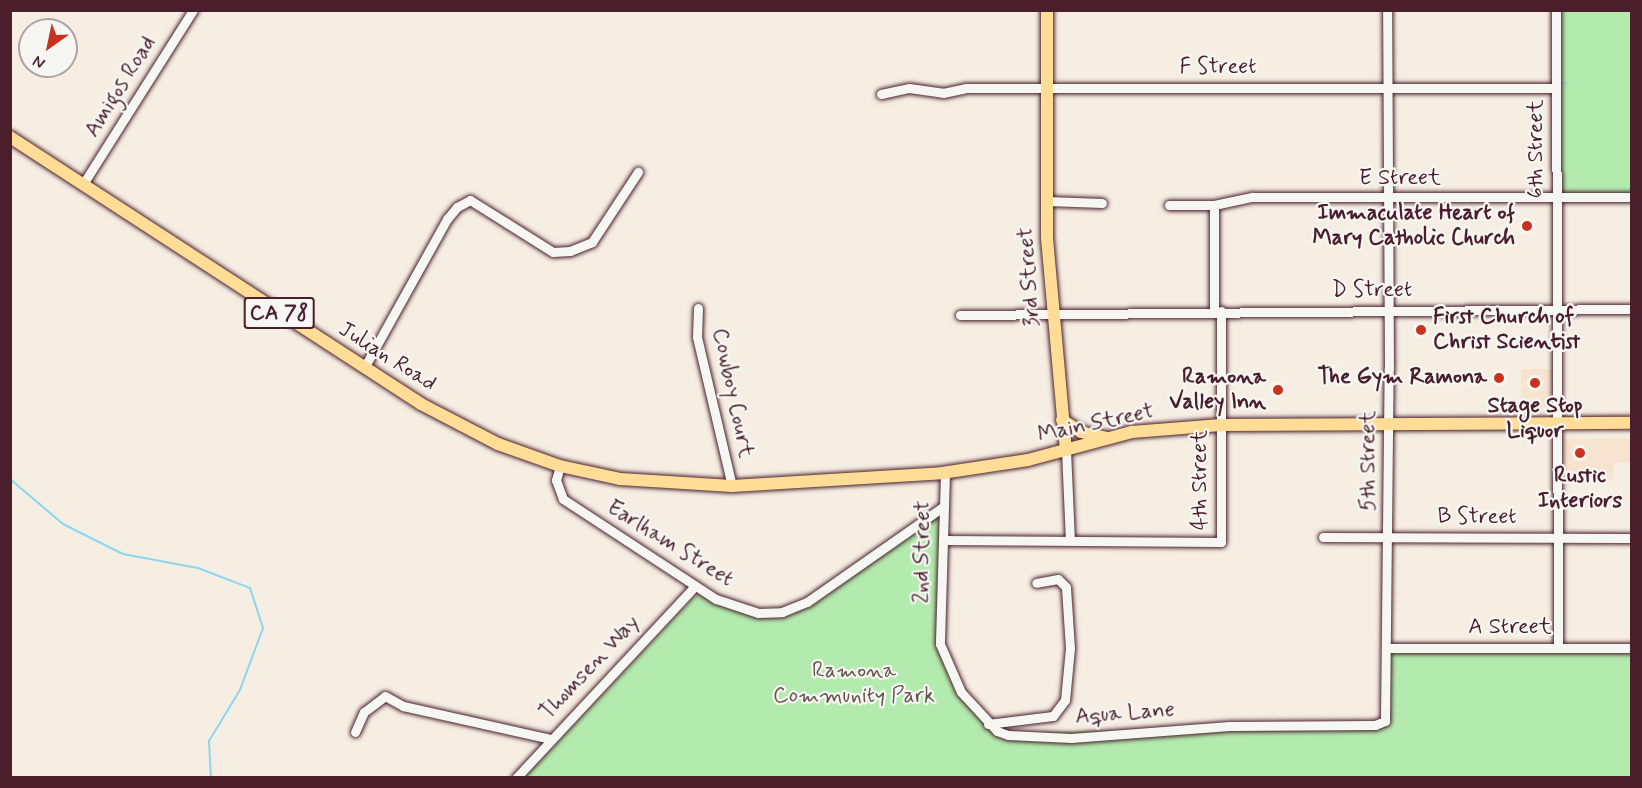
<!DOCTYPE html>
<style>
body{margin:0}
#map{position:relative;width:1642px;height:788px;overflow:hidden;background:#f6eee3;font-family:Mynerve,sans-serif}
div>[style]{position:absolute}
.built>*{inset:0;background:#f6e4d0}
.green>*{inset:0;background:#b3ebae}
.stream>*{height:2px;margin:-1px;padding:0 1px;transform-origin:1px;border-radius:1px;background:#8cd7ed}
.roads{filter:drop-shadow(0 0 2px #4a1f2b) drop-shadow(0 0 2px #4a1f2b)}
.minor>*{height:9px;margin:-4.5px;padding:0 4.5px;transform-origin:4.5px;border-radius:4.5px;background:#f6f6f2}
.major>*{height:12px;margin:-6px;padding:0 6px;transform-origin:6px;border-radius:6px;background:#ffdd96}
.dots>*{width:16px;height:16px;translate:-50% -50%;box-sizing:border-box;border:3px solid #f6f6f2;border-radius:50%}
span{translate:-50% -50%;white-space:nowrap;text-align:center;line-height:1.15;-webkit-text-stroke:4.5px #f6f6f2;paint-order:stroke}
.shield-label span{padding:2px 4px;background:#f6f6f2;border:2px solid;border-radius:4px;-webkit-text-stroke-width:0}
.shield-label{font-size:21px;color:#4a1f2b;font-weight:700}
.street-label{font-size:22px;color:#4a1f2b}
.poi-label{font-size:22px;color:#4a1f2b;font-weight:700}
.right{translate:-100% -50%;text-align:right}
.left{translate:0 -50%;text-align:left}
.park-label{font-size:22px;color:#64524c}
.frame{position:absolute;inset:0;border:12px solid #4a1f2b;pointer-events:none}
.north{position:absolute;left:18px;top:18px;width:60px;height:60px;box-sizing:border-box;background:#f6f6f2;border:2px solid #b1a0a2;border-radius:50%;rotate:213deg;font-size:16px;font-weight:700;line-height:24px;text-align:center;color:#4a1f2b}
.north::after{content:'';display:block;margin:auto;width:21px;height:27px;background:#c8321e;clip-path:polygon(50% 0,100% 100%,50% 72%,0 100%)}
</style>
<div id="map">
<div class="built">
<div style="clip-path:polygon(1521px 369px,1553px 369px,1550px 408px,1521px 408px)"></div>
<div style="clip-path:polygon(1631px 438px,1631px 463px,1613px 463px,1613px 479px,1564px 480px,1565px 439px)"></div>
</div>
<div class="green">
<div style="clip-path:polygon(1556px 11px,1631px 11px,1631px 197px,1557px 198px)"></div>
<div style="clip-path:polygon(944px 501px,940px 633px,956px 684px,990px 726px,1011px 733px,1383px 722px,1388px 648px,1631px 648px,1631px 777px,524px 778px,693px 598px,705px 593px,731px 607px,787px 611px)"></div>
</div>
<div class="stream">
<div style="left:1565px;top:83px;width:1px"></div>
<div style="left:10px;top:479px;width:70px;rotate:40.3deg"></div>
<div style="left:63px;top:524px;width:67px;rotate:26.6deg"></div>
<div style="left:123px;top:554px;width:76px;rotate:10.6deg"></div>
<div style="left:198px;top:568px;width:56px;rotate:21deg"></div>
<div style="left:250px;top:588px;width:42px;rotate:72deg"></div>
<div style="left:263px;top:628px;width:66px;rotate:110.4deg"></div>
<div style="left:240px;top:690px;width:60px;rotate:121.3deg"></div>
<div style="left:209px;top:741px;width:37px;rotate:87deg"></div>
</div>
<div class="roads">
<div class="minor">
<div style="left:1556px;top:10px;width:638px;rotate:89.82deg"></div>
<div style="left:881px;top:94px;width:29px;rotate:-12deg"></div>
<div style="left:909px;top:88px;width:34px;rotate:8deg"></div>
<div style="left:943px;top:93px;width:24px;rotate:-12deg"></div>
<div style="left:966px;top:88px;width:590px"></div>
<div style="left:83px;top:184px;width:206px;rotate:-57.7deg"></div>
<div style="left:1047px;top:201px;width:55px;rotate:2.1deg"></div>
<div style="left:1169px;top:205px;width:45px"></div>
<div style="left:1214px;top:205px;width:40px;rotate:-12deg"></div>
<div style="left:1253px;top:197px;width:379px"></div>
<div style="left:1214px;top:205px;width:106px;rotate:90deg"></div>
<div style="left:698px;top:308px;width:29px;rotate:92deg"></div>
<div style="left:697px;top:337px;width:153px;rotate:76.8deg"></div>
<div style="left:960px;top:315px;width:672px;rotate:-0.51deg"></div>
<div style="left:364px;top:368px;width:171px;rotate:-60.9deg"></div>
<div style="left:447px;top:219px;width:16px;rotate:-50deg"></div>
<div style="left:457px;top:207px;width:15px;rotate:-28deg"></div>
<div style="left:470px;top:200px;width:98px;rotate:32.1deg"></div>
<div style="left:553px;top:252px;width:17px;rotate:-3deg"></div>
<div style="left:570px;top:251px;width:24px;rotate:-22deg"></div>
<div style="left:592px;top:242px;width:84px;rotate:-56.7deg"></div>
<div style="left:1066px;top:450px;width:90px;rotate:87.5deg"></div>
<div style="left:560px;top:466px;width:15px;rotate:106deg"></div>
<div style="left:556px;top:480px;width:20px;rotate:70deg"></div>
<div style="left:563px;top:499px;width:183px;rotate:33.2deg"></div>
<div style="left:716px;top:599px;width:44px;rotate:18.4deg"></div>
<div style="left:758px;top:613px;width:24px;rotate:-2deg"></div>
<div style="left:782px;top:612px;width:27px;rotate:-22deg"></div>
<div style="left:807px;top:602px;width:167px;rotate:-35deg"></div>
<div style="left:945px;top:473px;width:171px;rotate:91.7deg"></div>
<div style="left:940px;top:644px;width:52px;rotate:66.4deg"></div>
<div style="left:961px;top:692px;width:53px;rotate:47.3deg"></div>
<div style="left:997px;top:731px;width:12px;rotate:20deg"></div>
<div style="left:1008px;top:735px;width:63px;rotate:2.7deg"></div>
<div style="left:1071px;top:738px;width:159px;rotate:-4.3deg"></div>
<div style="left:1230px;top:726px;width:145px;rotate:-0.4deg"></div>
<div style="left:1375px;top:725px;width:11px;rotate:-22deg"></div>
<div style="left:1385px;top:721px;width:353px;rotate:-89.4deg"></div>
<div style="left:1389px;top:368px;width:358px;rotate:-90.3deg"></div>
<div style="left:1323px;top:537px;width:309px;rotate:0.2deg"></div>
<div style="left:945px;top:540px;width:276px;rotate:0.4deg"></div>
<div style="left:1221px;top:542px;width:231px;rotate:-90deg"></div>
<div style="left:1388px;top:648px;width:244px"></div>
<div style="left:988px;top:724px;width:65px;rotate:-7deg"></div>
<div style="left:1053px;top:716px;width:20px;rotate:-53deg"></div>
<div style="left:1065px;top:700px;width:52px;rotate:-84.5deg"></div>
<div style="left:1070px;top:648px;width:61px;rotate:-93.8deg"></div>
<div style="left:1066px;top:587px;width:11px;rotate:-135deg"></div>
<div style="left:1058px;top:579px;width:22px;rotate:170deg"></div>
<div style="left:355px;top:732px;width:22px;rotate:-66deg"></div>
<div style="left:364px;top:712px;width:26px;rotate:-37deg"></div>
<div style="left:385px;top:696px;width:21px;rotate:29deg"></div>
<div style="left:403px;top:706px;width:152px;rotate:12.6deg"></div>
<div style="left:516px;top:778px;width:262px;rotate:-47deg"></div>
</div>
<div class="major">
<div style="left:1047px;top:10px;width:228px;rotate:90deg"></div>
<div style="left:1047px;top:238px;width:213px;rotate:84.9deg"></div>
<div style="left:10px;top:137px;width:490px;rotate:33deg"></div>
<div style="left:421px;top:404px;width:87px;rotate:27.5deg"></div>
<div style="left:498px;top:444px;width:66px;rotate:19.5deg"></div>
<div style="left:560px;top:466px;width:61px;rotate:12.2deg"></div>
<div style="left:620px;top:479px;width:112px;rotate:3.6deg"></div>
<div style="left:732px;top:486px;width:210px;rotate:-3.5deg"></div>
<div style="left:942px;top:473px;width:87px;rotate:-8.6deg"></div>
<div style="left:1028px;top:460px;width:108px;rotate:-15.1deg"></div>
<div style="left:1132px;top:432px;width:89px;rotate:-4.5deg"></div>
<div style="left:1221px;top:425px;width:411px;rotate:-0.3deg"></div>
<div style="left:1062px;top:420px;width:22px;rotate:32deg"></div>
<div style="left:1081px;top:432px;width:27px;rotate:13deg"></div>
</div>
</div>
<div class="dots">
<div style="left:1527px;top:226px;background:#c8321e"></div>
<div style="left:1421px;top:330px;background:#c8321e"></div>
<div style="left:1499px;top:378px;background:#c8321e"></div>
<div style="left:1535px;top:383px;background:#c8321e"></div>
<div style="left:1278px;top:390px;background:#c8321e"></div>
<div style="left:1580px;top:453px;background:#c8321e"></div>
</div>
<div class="shield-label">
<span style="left:279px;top:313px">CA 78</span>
</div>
<div class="street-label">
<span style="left:1218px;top:68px">F Street</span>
<span style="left:121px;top:87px;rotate:-58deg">Amigos Road</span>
<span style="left:1537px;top:149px;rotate:-90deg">6th Street</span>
<span style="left:1400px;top:179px">E Street</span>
<span style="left:1030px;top:277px;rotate:-94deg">3rd Street</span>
<span style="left:1372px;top:291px">D Street</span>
<span style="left:387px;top:357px;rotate:32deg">Julian Road</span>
<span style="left:732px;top:393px;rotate:78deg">Cowboy Court</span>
<span style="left:1096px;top:424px;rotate:-12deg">Main Street</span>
<span style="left:1369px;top:461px;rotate:-90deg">5th Street</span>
<span style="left:1201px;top:480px;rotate:-90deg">4th Street</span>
<span style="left:1477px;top:518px">B Street</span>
<span style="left:670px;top:544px;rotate:32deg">Earlham Street</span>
<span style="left:923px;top:552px;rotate:-89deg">2nd Street</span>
<span style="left:1510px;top:628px">A Street</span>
<span style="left:590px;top:668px;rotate:-47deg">Thomsen Way</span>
<span style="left:1125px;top:714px;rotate:-4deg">Aqua Lane</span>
</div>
<div class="poi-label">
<span class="right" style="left:1515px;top:226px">Immaculate Heart of<br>Mary Catholic Church</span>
<span class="left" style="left:1433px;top:330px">First Church of<br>Christ Scientist</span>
<span class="right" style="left:1266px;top:390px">Ramona<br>Valley Inn</span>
<span class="right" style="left:1487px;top:378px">The Gym Ramona</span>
<span style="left:1535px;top:419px">Stage Stop<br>Liquor</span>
<span style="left:1580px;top:489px">Rustic<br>Interiors</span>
</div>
<div class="park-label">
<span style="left:854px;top:684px">Ramona<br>Community Park</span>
</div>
<div class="frame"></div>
<div class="north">N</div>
</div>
